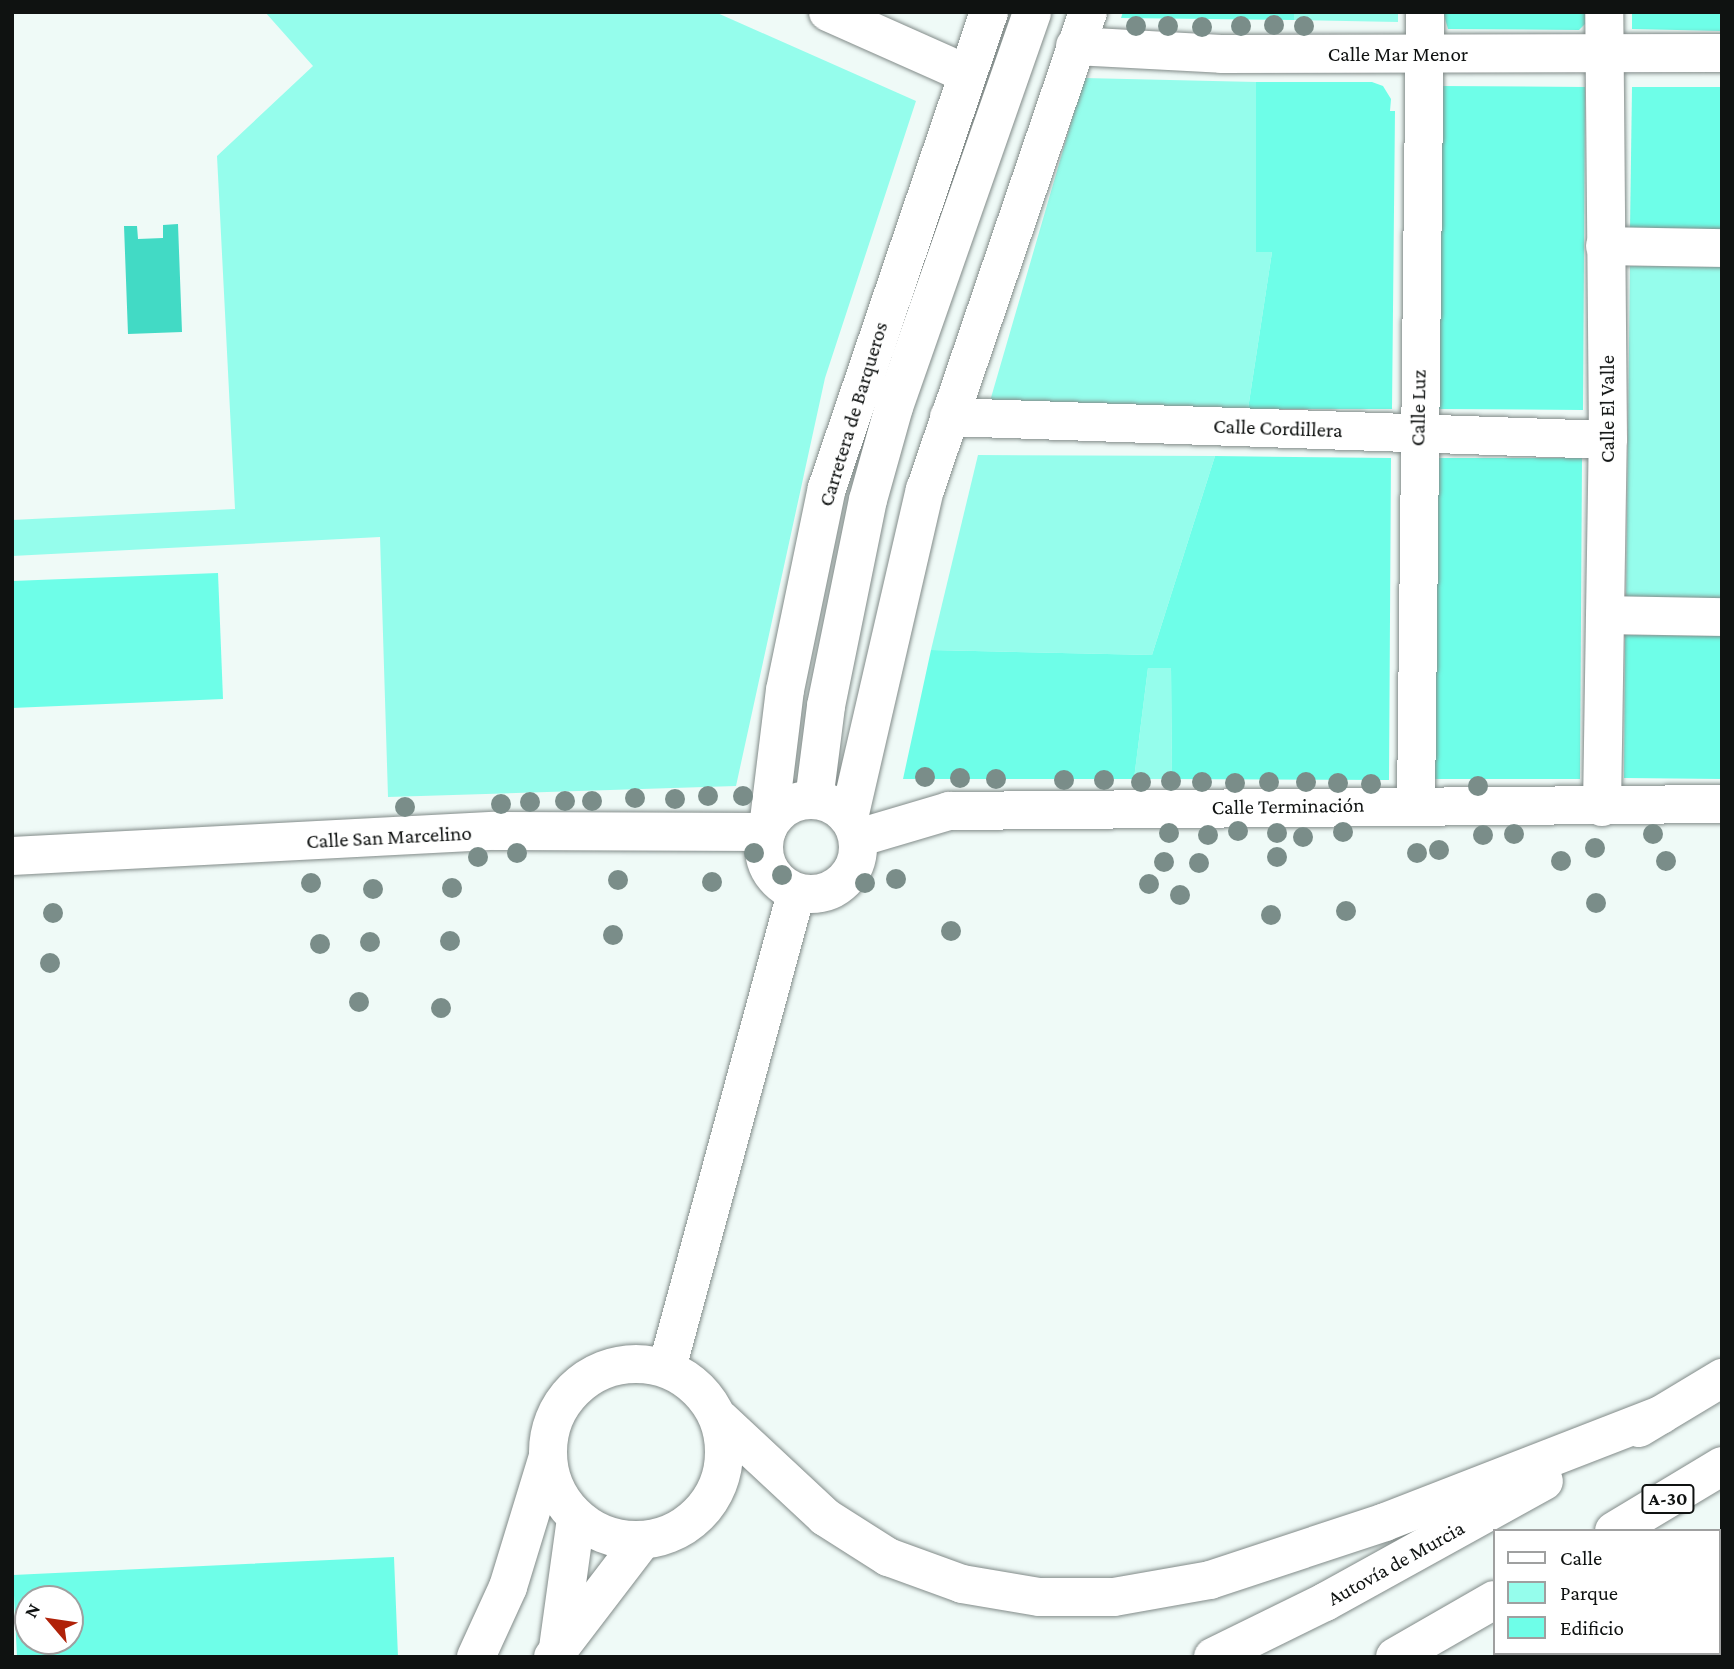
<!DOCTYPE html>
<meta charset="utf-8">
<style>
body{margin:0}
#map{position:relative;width:1734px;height:1669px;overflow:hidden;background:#effaf7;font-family:"Crimson Pro",serif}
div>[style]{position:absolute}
.green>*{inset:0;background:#95fdec}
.water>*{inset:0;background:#42dac5}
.building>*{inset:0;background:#6efee8}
.roads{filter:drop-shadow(0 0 2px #828b89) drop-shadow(0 0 2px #828b89)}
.minor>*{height:38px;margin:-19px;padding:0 19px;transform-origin:19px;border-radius:19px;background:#fff}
.secondary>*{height:38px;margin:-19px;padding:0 19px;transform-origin:19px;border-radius:19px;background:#fff}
.secondary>.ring{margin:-19px;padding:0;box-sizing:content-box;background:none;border:38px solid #fff;border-radius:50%}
.motorway>*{height:38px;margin:-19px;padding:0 19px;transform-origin:19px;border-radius:19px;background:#fff}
.trees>*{width:20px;height:20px;margin:-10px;border-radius:50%;background:#7a8d89}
span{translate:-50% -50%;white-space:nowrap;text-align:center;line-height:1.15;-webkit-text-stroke:6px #fff;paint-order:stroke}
.shield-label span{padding:2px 5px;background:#fff;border:2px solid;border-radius:5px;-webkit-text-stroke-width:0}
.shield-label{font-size:19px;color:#0f1211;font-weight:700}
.street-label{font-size:21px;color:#0f1211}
.frame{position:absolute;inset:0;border:14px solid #0f1211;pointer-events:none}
.legend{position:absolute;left:1493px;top:1529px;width:228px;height:126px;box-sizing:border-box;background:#fff;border:2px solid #9fa0a0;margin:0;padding:9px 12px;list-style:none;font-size:21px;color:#0f1211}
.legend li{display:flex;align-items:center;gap:14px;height:35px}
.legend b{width:35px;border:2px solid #9fa0a0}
.north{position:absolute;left:14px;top:1585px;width:70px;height:70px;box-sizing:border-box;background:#fff;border:2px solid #9fa0a0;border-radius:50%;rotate:299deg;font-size:19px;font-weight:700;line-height:28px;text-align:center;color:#0f1211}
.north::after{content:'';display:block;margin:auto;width:24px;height:32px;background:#b02209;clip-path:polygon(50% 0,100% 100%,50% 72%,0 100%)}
</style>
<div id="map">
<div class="green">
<div style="clip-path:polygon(265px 12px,715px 12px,916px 101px,825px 378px,736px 786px,388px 797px,380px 537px,12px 556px,12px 520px,235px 509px,217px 156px,313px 66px)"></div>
<div style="clip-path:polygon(1294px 12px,1398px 12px,1398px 22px,1294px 20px)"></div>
<div style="clip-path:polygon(1084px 78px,1256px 82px,1256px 252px,1272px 252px,1248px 409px,988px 408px)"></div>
<div style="clip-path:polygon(1630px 266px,1722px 267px,1722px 601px,1626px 601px)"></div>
<div style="clip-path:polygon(978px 455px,1215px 456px,1152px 655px,931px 650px)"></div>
<div style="clip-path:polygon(1148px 668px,1171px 668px,1172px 779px,1134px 779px)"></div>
</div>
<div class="water">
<div style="clip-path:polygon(178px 224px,182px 332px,128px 334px,124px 226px,137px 226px,138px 239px,163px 238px,163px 225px)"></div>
</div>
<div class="building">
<div style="clip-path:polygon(1123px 12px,1294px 12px,1294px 20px,1121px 18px)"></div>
<div style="clip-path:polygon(1443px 12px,1585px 12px,1585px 24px,1579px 30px,1448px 29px)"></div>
<div style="clip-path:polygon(1632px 12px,1722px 12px,1722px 31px,1632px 29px)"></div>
<div style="clip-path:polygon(1256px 82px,1372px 82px,1383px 86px,1391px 99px,1390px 111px,1395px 111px,1392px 409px,1248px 409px,1272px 252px,1256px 252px)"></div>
<div style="clip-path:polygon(1441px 86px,1585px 87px,1583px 410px,1439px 409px)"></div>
<div style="clip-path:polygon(1632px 87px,1722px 87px,1722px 231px,1630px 230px)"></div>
<div style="clip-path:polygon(1215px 456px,1391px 458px,1389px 780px,1172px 779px,1171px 668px,1148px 668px,1134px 779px,903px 779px,931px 650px,1152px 655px)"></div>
<div style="clip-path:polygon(1438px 458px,1582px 458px,1580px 779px,1435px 779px)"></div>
<div style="clip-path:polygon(218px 573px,223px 699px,12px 708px,12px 581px)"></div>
<div style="clip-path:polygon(1625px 635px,1722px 636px,1722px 779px,1624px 778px)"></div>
<div style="clip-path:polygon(evenodd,394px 1557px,398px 1657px,17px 1657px,13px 1575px,394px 1557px,28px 1599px,70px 1599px,70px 1641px,28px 1641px,28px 1599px)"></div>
</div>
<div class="roads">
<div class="minor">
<div style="left:828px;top:12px;width:152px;rotate:24deg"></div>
<div style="left:1075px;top:46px;width:146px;rotate:3.1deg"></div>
<div style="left:1221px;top:54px;width:501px;rotate:-0.11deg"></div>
<div style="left:1605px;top:246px;width:117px;rotate:1deg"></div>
<div style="left:949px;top:417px;width:659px;rotate:2deg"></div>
<div style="left:1605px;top:615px;width:117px;rotate:1deg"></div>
<div style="left:1416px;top:805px;width:793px;rotate:-89.35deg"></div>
<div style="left:1602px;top:807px;width:367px;rotate:-89.1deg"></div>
<div style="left:1608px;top:440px;width:428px;rotate:-90.5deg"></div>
<div style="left:849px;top:818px;width:337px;rotate:-77deg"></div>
<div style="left:925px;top:490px;width:505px;rotate:-71.17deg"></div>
<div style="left:768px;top:828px;width:139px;rotate:-83deg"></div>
<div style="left:785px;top:690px;width:206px;rotate:-78.3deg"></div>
<div style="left:827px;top:488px;width:503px;rotate:-71.2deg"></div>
<div style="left:858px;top:838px;width:95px;rotate:-16.5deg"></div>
<div style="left:949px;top:811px;width:773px;rotate:-0.52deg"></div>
<div style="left:12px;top:856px;width:483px;rotate:-3deg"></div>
<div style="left:494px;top:831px;width:272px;rotate:0.2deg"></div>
</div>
<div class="secondary">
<div class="ring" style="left:764px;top:800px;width:56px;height:56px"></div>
<div style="left:814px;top:800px;width:95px;rotate:-82.7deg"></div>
<div style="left:826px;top:706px;width:210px;rotate:-78.5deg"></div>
<div style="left:868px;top:500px;width:97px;rotate:-74.4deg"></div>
<div style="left:894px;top:407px;width:418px;rotate:-70.7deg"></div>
<div class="ring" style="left:548px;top:1364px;width:138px;height:138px"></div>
<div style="left:667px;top:1368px;width:493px;rotate:-74.8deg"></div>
<div style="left:558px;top:1648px;width:131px;rotate:-82.1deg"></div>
<div style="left:553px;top:1657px;width:145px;rotate:-52.6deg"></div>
</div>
<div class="motorway">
<div style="left:720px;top:1419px;width:144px;rotate:43deg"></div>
<div style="left:825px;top:1517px;width:75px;rotate:32.4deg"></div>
<div style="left:888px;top:1557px;width:79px;rotate:20deg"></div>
<div style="left:962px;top:1584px;width:78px;rotate:9.6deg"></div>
<div style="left:1039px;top:1597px;width:75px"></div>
<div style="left:1114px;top:1597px;width:97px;rotate:-10deg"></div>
<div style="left:1210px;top:1580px;width:184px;rotate:-18.3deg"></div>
<div style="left:1385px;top:1522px;width:296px;rotate:-21.2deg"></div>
<div style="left:1639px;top:1428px;width:97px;rotate:-31.1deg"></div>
<div style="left:1614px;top:1531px;width:126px;rotate:-31deg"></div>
<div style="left:476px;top:1657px;width:77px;rotate:-65.4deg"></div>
<div style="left:508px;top:1587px;width:137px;rotate:-73deg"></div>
<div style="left:1213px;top:1657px;width:125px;rotate:-26.2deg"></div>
<div style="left:1325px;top:1602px;width:250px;rotate:-28.9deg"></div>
<div style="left:1395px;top:1657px;width:114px;rotate:-29.9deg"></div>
</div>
</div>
<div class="trees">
<div style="left:1274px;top:25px"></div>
<div style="left:1136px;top:26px"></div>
<div style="left:1168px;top:26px"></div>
<div style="left:1241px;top:26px"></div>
<div style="left:1304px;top:26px"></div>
<div style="left:1202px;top:27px"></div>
<div style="left:925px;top:777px"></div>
<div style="left:960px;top:778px"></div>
<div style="left:996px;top:779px"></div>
<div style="left:1064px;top:780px"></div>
<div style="left:1104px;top:780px"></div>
<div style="left:1171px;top:781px"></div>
<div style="left:1141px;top:782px"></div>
<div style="left:1202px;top:782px"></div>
<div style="left:1269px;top:782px"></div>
<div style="left:1306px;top:782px"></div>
<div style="left:1235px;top:783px"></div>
<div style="left:1338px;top:783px"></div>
<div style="left:1371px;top:784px"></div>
<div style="left:1478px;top:786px"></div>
<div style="left:708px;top:796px"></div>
<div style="left:743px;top:796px"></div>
<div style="left:635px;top:798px"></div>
<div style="left:675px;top:799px"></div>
<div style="left:565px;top:801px"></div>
<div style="left:592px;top:801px"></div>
<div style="left:530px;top:802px"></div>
<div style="left:501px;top:804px"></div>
<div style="left:405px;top:807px"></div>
<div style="left:1238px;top:831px"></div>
<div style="left:1343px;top:832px"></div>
<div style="left:1169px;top:833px"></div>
<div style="left:1277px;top:833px"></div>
<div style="left:1514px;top:834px"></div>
<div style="left:1653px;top:834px"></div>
<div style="left:1208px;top:835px"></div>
<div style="left:1483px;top:835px"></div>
<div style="left:1303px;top:837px"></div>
<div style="left:1595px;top:848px"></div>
<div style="left:1439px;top:850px"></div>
<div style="left:517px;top:853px"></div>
<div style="left:754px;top:853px"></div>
<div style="left:1417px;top:853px"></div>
<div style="left:478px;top:857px"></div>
<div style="left:1277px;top:857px"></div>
<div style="left:1561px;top:861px"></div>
<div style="left:1666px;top:861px"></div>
<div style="left:1164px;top:862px"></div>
<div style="left:1199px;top:863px"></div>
<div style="left:782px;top:875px"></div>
<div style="left:896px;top:879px"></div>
<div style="left:618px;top:880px"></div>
<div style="left:712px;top:882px"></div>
<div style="left:311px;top:883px"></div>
<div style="left:865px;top:883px"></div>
<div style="left:1149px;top:884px"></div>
<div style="left:452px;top:888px"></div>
<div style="left:373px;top:889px"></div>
<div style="left:1180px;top:895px"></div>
<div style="left:1596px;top:903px"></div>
<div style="left:1346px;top:911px"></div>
<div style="left:53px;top:913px"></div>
<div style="left:1271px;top:915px"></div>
<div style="left:951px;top:931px"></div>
<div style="left:613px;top:935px"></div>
<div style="left:450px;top:941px"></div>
<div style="left:370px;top:942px"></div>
<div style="left:320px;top:944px"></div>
<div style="left:50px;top:963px"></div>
<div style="left:359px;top:1002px"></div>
<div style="left:441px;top:1008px"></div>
</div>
<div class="shield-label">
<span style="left:1668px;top:1499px">A-30</span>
</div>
<div class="street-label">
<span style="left:1398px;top:54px">Calle Mar Menor</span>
<span style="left:1418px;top:408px;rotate:-89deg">Calle Luz</span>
<span style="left:1607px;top:409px;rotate:-90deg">Calle El Valle</span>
<span style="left:853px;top:414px;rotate:-73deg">Carretera de Barqueros</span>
<span style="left:1278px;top:428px;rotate:2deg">Calle Cordillera</span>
<span style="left:1288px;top:806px;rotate:-1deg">Calle Terminación</span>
<span style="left:389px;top:837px;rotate:-3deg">Calle San Marcelino</span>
<span style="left:1396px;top:1563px;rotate:-29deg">Autovía de Murcia</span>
</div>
<div class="frame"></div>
<ul class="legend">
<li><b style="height:9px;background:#fff"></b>Calle</li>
<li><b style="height:19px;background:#95fdec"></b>Parque</li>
<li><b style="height:19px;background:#6efee8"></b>Edificio</li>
</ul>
<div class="north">N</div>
</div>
